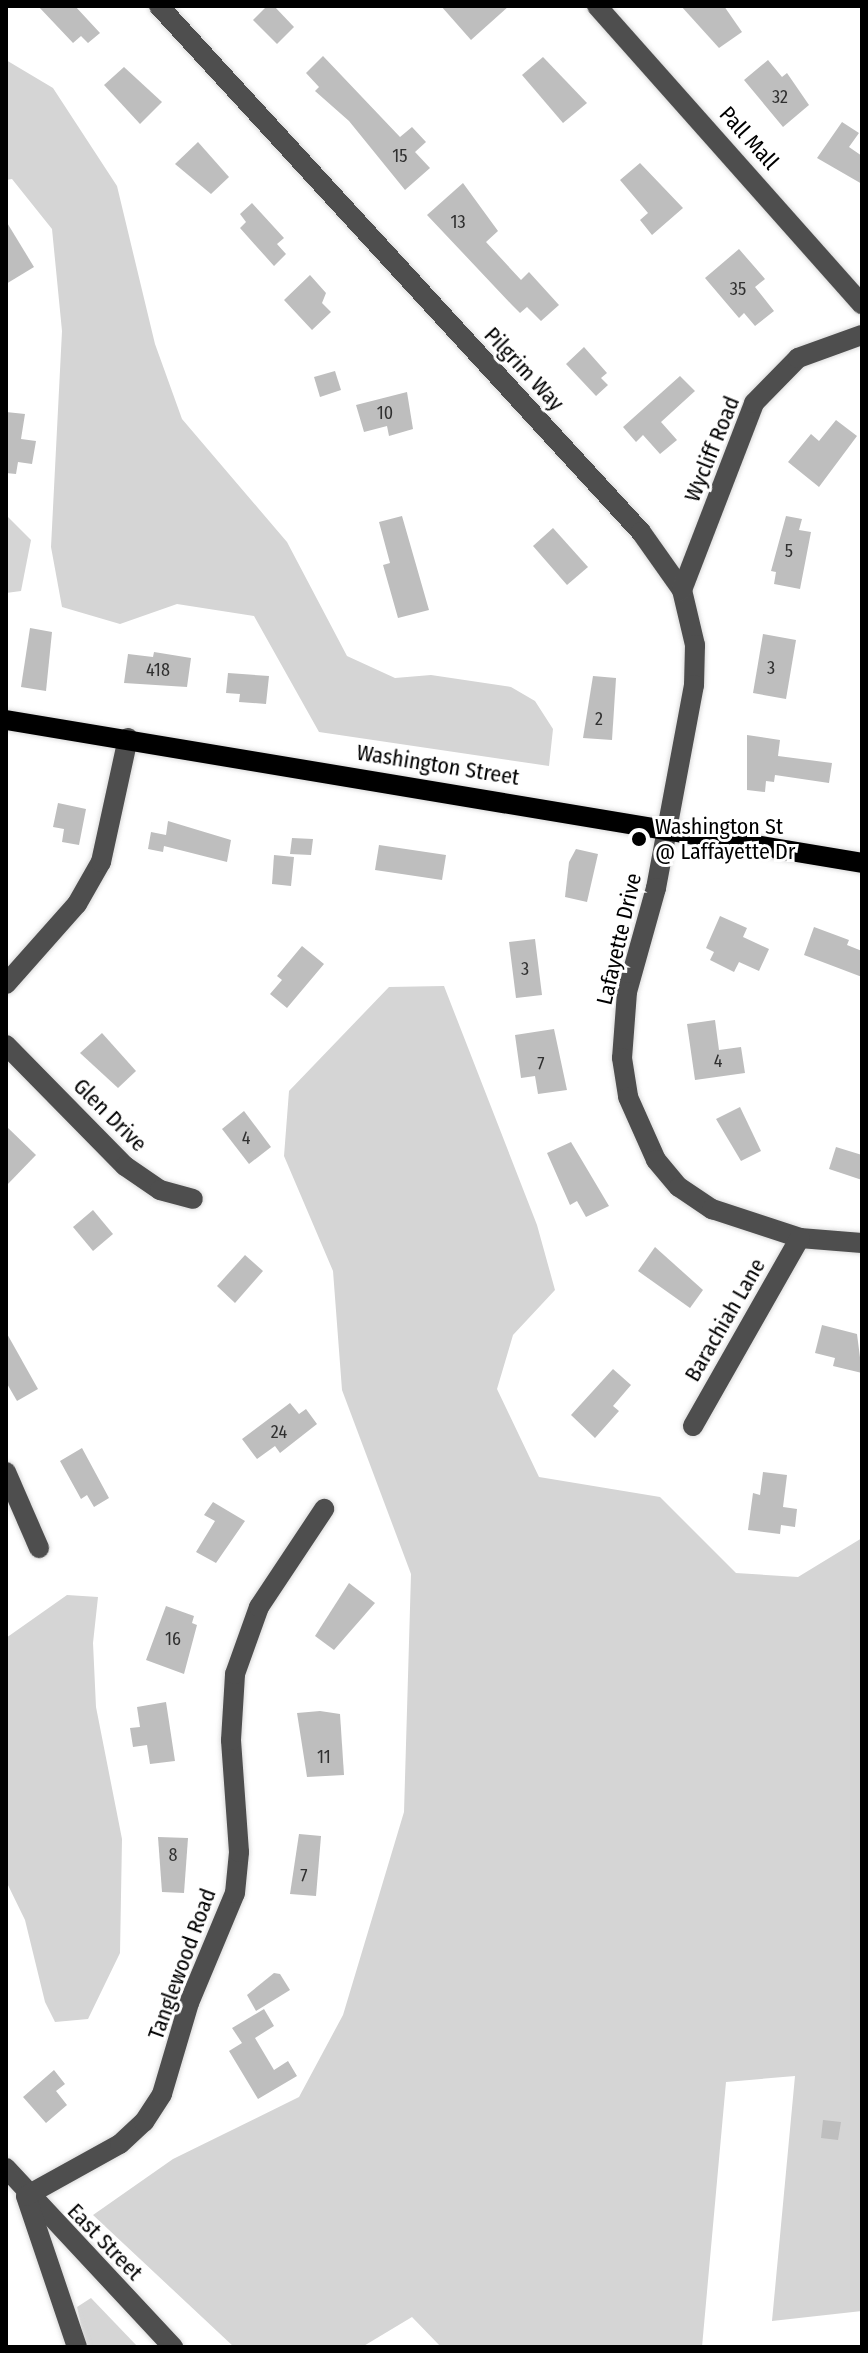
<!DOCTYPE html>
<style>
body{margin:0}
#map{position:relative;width:868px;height:2353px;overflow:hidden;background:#fff;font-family:"Fira Sans Condensed",sans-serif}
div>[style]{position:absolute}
.green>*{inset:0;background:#d5d5d5}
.building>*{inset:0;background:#bebebe}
.roads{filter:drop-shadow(0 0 2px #dbdbdb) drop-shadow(0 0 2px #dbdbdb)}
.minor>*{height:20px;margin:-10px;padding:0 10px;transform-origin:10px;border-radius:10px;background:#4e4e4e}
.major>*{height:20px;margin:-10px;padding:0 10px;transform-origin:10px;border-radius:10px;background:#000}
.dots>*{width:22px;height:22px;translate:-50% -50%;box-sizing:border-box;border:4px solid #fff;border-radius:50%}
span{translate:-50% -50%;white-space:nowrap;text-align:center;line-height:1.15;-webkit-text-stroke:6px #fff;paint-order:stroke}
.number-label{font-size:18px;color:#303030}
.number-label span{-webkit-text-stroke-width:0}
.street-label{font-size:22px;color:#000}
.poi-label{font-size:22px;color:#000}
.left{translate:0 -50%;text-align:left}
.frame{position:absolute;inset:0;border:8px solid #000;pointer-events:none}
</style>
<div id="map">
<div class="green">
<div style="clip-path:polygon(6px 60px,53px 88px,117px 186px,155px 344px,182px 419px,287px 542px,347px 656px,395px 678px,431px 675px,511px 687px,535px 701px,553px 729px,549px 766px,319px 732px,254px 616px,177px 604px,120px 624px,62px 607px,51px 547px,62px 331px,52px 229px,12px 179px,6px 180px)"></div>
<div style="clip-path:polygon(6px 515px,31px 540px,21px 591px,6px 593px)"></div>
<div style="clip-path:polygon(444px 986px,537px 1225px,555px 1290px,513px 1335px,497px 1389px,539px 1477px,660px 1497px,736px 1573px,798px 1577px,862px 1538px,862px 2311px,772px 2321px,795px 2076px,726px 2082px,702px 2347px,441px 2347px,412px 2317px,362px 2347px,234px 2347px,93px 2215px,173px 2159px,299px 2097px,343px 2015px,404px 1812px,411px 1574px,342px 1390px,333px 1271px,284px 1156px,289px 1091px,389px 987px)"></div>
<div style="clip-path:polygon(67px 1595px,98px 1597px,93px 1643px,96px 1707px,122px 1839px,120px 1953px,88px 2019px,55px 2022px,45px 2002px,25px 1920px,6px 1881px,6px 1638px)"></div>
<div style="clip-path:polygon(91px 2298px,138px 2347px,86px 2347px,77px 2307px)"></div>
</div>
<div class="building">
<div style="clip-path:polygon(38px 6px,75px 6px,100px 33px,88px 43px,81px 36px,73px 43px)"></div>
<div style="clip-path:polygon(267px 6px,274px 6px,294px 27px,277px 44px,253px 20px)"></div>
<div style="clip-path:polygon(441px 6px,509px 6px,471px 40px)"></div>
<div style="clip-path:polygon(681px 6px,724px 6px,742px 32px,719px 48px)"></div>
<div style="clip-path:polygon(323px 56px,400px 137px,412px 127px,426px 142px,415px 152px,430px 168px,405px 190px,349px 121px,315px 91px,319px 87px,306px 73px)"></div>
<div style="clip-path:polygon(543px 57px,587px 103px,563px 123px,522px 75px)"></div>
<div style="clip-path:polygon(768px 60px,782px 77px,787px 73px,809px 105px,783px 127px,744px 80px)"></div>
<div style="clip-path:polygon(124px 67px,162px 102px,140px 124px,104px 85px)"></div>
<div style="clip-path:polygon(842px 122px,859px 133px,849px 147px,862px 156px,862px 184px,817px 158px)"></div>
<div style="clip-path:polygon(198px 142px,229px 177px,211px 194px,175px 164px)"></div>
<div style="clip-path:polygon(640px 163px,683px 208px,652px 235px,640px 220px,648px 213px,620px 180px)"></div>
<div style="clip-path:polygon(463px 183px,498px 231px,486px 242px,521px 280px,529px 272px,559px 305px,541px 321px,527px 307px,520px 313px,512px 305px,427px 215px)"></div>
<div style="clip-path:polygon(252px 203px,284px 238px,277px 244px,286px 254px,274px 266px,240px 228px,246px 222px,240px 214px)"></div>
<div style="clip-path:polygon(6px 221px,34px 267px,6px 284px)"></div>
<div style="clip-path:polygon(739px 249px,765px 279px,755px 287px,774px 311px,755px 326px,744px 313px,739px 318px,705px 278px)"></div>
<div style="clip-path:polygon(310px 275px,326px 293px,322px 303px,331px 312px,312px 330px,284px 300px)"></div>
<div style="clip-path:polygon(584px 347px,607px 373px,601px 378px,608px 385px,596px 396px,566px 364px)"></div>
<div style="clip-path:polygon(335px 371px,341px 390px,320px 397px,314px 377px)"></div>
<div style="clip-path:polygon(680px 376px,695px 391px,661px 422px,677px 440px,660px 454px,643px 435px,636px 442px,623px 427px)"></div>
<div style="clip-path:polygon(407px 392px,413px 429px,389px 436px,387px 426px,364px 432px,356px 405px)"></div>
<div style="clip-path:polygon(6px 412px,25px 414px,21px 439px,36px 441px,32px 464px,18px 462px,16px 474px,6px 473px)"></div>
<div style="clip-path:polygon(836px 420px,857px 436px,819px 487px,788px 462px,811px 434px,819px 441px)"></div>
<div style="clip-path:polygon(402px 516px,429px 610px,398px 618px,383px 565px,390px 563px,379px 522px)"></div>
<div style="clip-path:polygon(786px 516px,802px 519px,799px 530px,811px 532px,800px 589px,774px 584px,776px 572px,771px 571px)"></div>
<div style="clip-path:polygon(553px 528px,588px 567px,567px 585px,533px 546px)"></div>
<div style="clip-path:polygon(30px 628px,52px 632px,46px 691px,21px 687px)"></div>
<div style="clip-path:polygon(763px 634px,796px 640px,786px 699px,753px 693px)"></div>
<div style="clip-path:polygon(154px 652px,191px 658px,187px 687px,124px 683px,128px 654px,153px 657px)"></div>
<div style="clip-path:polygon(228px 673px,269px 676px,266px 704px,239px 702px,240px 694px,226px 693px)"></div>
<div style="clip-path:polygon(593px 676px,616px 678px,612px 740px,583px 738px)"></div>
<div style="clip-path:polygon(747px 735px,780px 740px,778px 756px,832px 763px,829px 783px,775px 775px,774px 782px,766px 781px,765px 792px,747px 790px)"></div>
<div style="clip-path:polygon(58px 803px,86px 809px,79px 845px,62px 842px,64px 829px,53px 827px)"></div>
<div style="clip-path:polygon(168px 821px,231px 840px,227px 862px,164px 846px,163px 852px,148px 849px,151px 832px,166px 835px)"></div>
<div style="clip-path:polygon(292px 838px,313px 839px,311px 855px,290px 854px)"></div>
<div style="clip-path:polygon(379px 845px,446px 855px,442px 880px,375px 870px)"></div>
<div style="clip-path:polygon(576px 849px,598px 854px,587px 902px,565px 897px,569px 862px)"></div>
<div style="clip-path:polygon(274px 855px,294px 857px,291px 886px,272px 884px)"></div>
<div style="clip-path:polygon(720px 916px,747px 928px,743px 937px,769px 949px,759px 971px,739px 962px,734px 972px,710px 960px,714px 952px,706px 948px)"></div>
<div style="clip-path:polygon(814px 927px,849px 940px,847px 945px,862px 951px,862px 977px,804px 955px)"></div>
<div style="clip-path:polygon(535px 939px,542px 995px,516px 998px,509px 942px)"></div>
<div style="clip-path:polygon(302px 946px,324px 964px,287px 1008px,270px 994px,282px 980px,277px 976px)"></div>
<div style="clip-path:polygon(715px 1020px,719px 1050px,741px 1047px,745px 1073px,695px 1080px,687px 1024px)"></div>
<div style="clip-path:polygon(554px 1029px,567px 1090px,538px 1094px,535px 1076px,521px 1078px,515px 1035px)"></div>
<div style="clip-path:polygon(102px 1033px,136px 1071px,118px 1088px,80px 1053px)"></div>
<div style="clip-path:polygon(740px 1107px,761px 1151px,741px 1161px,716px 1119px)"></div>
<div style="clip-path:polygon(244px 1111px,271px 1147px,249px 1164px,222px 1129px)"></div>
<div style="clip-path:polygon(6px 1126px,36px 1155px,6px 1186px)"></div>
<div style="clip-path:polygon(571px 1142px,609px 1206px,586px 1217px,577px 1201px,570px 1205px,547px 1153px)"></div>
<div style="clip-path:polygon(836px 1147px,862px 1155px,862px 1180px,829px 1169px)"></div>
<div style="clip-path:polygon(93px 1210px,113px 1234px,93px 1251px,73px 1227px)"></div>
<div style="clip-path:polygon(655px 1247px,703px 1290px,690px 1308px,638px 1271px)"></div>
<div style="clip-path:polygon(245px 1255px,263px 1271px,235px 1303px,217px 1286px)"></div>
<div style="clip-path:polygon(822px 1325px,857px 1334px,862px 1373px,833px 1366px,835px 1358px,815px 1353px)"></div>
<div style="clip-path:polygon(6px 1332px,38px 1389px,17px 1401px,6px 1382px)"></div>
<div style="clip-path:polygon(613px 1369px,631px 1385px,613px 1406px,619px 1411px,595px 1438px,571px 1415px)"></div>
<div style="clip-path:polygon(290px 1403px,299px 1414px,306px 1409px,317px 1424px,280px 1453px,275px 1446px,257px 1459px,242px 1439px)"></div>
<div style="clip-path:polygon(82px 1448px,109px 1498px,94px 1507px,87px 1495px,81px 1499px,60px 1461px)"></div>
<div style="clip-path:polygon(763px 1472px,787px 1475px,783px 1507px,797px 1509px,795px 1527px,781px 1525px,780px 1534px,748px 1530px,753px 1493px,760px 1495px)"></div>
<div style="clip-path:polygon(213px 1502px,245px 1521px,216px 1563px,196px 1552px,215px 1521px,204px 1515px)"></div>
<div style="clip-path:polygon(349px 1583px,375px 1603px,334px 1650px,315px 1636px)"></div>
<div style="clip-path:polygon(166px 1606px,194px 1616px,192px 1623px,197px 1625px,184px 1674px,146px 1660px)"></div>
<div style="clip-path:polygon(166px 1702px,175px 1761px,150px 1764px,147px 1745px,133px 1747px,130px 1728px,140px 1727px,137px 1707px)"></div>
<div style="clip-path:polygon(320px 1711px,340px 1714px,344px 1775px,307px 1777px,297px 1713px)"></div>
<div style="clip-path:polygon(299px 1834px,321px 1836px,316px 1896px,290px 1894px)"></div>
<div style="clip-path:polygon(158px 1837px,188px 1838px,184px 1893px,162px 1892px)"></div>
<div style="clip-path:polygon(274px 1973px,280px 1974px,290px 1990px,256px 2011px,247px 1995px)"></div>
<div style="clip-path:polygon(264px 2009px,274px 2026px,255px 2038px,274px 2070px,288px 2061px,297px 2076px,258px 2099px,229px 2051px,242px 2043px,232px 2028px)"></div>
<div style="clip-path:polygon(54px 2070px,65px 2084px,56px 2091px,67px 2105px,46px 2123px,23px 2097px)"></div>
<div style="clip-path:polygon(823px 2120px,841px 2122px,838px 2140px,821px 2138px)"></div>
</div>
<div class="roads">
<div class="minor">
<div style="left:159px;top:6px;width:713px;rotate:47.5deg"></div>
<div style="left:641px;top:532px;width:71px;rotate:54.7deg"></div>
<div style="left:682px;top:590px;width:57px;rotate:76.7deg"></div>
<div style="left:695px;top:645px;width:40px;rotate:91.4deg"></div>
<div style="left:694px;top:685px;width:207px;rotate:100.6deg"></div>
<div style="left:656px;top:888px;width:108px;rotate:105.6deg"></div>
<div style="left:627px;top:992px;width:66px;rotate:94.3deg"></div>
<div style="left:622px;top:1058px;width:39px;rotate:81deg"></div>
<div style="left:628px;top:1097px;width:69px;rotate:66deg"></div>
<div style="left:656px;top:1160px;width:35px;rotate:50deg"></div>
<div style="left:679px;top:1187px;width:40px;rotate:34deg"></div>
<div style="left:712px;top:1209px;width:93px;rotate:18.2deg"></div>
<div style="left:800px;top:1238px;width:62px;rotate:4.6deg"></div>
<div style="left:597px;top:6px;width:399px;rotate:48.4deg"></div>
<div style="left:682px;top:590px;width:200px;rotate:-68.9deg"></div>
<div style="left:754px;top:403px;width:63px;rotate:-45.6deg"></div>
<div style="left:798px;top:358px;width:68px;rotate:-19.8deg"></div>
<div style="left:6px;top:984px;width:107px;rotate:-48.4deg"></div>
<div style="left:77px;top:904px;width:48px;rotate:-60.3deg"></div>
<div style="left:101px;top:862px;width:127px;rotate:-77.7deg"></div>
<div style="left:6px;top:1045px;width:170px;rotate:45.5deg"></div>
<div style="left:125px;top:1166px;width:42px;rotate:34.4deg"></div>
<div style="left:160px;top:1190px;width:34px;rotate:15deg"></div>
<div style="left:693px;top:1426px;width:216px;rotate:-60.4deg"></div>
<div style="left:6px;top:1472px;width:83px;rotate:66.5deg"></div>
<div style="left:6px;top:2168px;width:245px;rotate:47deg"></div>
<div style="left:77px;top:2347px;width:159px;rotate:-108.7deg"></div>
<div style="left:26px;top:2196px;width:107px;rotate:-29deg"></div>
<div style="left:120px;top:2144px;width:33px;rotate:-43deg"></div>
<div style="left:144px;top:2122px;width:33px;rotate:-57deg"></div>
<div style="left:162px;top:2094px;width:95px;rotate:-73.5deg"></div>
<div style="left:189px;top:2003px;width:119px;rotate:-67.3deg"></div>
<div style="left:235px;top:1893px;width:41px;rotate:-84.4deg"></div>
<div style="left:239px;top:1852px;width:112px;rotate:-94.1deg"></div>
<div style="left:231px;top:1740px;width:66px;rotate:-86.5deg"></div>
<div style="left:235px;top:1674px;width:71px;rotate:-70.3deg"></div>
<div style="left:259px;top:1607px;width:118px;rotate:-56.4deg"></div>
</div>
<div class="major">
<div style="left:6px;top:720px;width:868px;rotate:9.48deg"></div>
</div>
</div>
<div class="dots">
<div style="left:639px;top:839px;background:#000"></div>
</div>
<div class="number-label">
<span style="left:780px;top:97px">32</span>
<span style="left:400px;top:156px">15</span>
<span style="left:458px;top:222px">13</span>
<span style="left:738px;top:289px">35</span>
<span style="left:385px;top:413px">10</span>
<span style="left:789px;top:551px">5</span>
<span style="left:771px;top:668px">3</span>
<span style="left:158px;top:670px">418</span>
<span style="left:599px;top:719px">2</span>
<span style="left:525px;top:969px">3</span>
<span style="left:718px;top:1061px">4</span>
<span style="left:541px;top:1064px">7</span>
<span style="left:246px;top:1138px">4</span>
<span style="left:279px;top:1432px">24</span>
<span style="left:173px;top:1639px">16</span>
<span style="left:324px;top:1757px">11</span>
<span style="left:173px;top:1855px">8</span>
<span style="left:304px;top:1876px">7</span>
</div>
<div class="street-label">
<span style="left:749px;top:138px;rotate:48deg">Pall Mall</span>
<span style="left:524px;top:369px;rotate:47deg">Pilgrim Way</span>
<span style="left:712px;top:449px;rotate:-68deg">Wycliff Road</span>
<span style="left:438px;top:765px;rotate:9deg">Washington Street</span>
<span style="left:619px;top:939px;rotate:-77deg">Lafayette Drive</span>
<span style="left:110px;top:1115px;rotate:45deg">Glen Drive</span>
<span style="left:725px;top:1320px;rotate:-60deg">Barachiah Lane</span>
<span style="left:182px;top:1964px;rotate:-70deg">Tanglewood Road</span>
<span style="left:105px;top:2242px;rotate:46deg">East Street</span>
</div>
<div class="poi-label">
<span class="left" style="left:655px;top:839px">Washington St<br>@ Laffayette Dr</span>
</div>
<div class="frame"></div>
</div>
